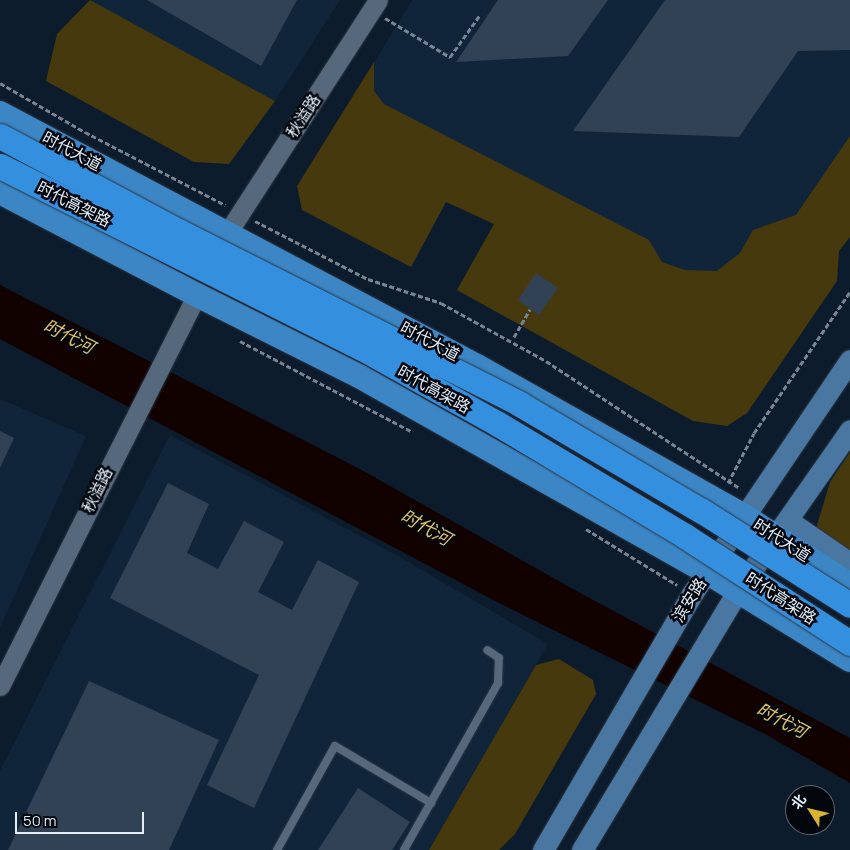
<!DOCTYPE html>
<meta charset="utf-8">
<style>
body{margin:0}
#map{position:relative;width:850px;height:850px;overflow:hidden;background:#0c1c2c;font-family:Manrope,"Noto Sans SC",sans-serif}
div>[style]{position:absolute}
.built>*{inset:0;background:#10253a}
.green>*{inset:0;background:#47390e}
.water>*{inset:0;background:#110200}
.building>*{inset:0;background:#314254}
.path>*{height:3px;margin-top:-1.5px;transform-origin:0;background:repeating-linear-gradient(90deg,#788693 0 5px,transparent 0 7.5px)}
.roads{filter:drop-shadow(0 0 1px #2d3442) drop-shadow(0 0 1px #2d3442)}
.service>*{height:8px;margin:-4px;padding:0 4px;transform-origin:4px;border-radius:4px;background:#56697c}
.tertiary>*{height:19px;margin:-9.5px;padding:0 9.5px;transform-origin:9.5px;border-radius:9.5px;background:#56697c}
.secondary>*{height:21px;margin:-10.5px;padding:0 10.5px;transform-origin:10.5px;border-radius:10.5px;background:#4977a1}
.primary>*{height:24px;margin:-12px;padding:0 12px;transform-origin:12px;border-radius:12px;background:#3c86c5}
.bridges{filter:drop-shadow(0 0 1px #2d3442) drop-shadow(0 0 1px #2d3442)}
.trunk-bridge>*{height:25px;margin:-12.5px;padding:0 12.5px;transform-origin:12.5px;border-radius:12.5px;background:#3490de}
span{translate:-50% -50%;white-space:nowrap;text-align:center;line-height:1.15;-webkit-text-stroke:5px #02060d;paint-order:stroke}
.street-label{font-size:16px;color:#e2edf8}
.water-label{font-size:18px;color:#e0c065;font-style:italic}
.north{position:absolute;left:785px;top:785px;width:50px;height:50px;box-sizing:border-box;background:#02060d;border:1px solid #5c626b;border-radius:50%;rotate:306deg;font-size:14px;font-weight:700;line-height:20px;text-align:center;color:#e2edf8}
.north::after{content:'';display:block;margin:auto;width:18px;height:22px;background:#dab333;clip-path:polygon(50% 0,100% 100%,50% 72%,0 100%)}
.scale{position:absolute;left:15px;top:812px;width:129px;height:22px;box-sizing:border-box;border:2px solid #e2edf8;border-top:0;padding-left:6px;font-size:15px;line-height:18px;white-space:nowrap;color:#e2edf8;-webkit-text-stroke:4px #02060d;paint-order:stroke}
</style>
<div id="map">
<div class="built">
<div style="clip-path:polygon(89px 0,340px 0,275px 101px)"></div>
<div style="clip-path:polygon(412px 0,850px 0,850px 172px,739px 339px,346px 109px)"></div>
<div style="clip-path:polygon(0 399px,86px 436px,0 628px)"></div>
<div style="clip-path:polygon(170px 435px,398px 556px,548px 644px,429px 850px,0 850px,0 771px)"></div>
</div>
<div class="green">
<div style="clip-path:polygon(90px 0,275px 101px,229px 164px,194px 162px,46px 81px,57px 34px)"></div>
<div style="clip-path:polygon(374px 62px,374px 91px,384px 104px,649px 240px,662px 262px,685px 270px,717px 271px,740px 253px,753px 230px,796px 215px,850px 136px,850px 237px,839px 251px,837px 281px,747px 413px,727px 426px,693px 421px,457px 290px,494px 224px,446px 202px,411px 267px,302px 210px,297px 186px)"></div>
<div style="clip-path:polygon(850px 452px,850px 556px,814px 535px,830px 482px)"></div>
<div style="clip-path:polygon(559px 659px,593px 680px,596px 694px,515px 834px,499px 850px,429px 850px,536px 665px)"></div>
</div>
<div class="water">
<div style="clip-path:polygon(0 285px,358px 468px,582px 594px,850px 738px,850px 783px,765px 734px,499px 603px,0 339px)"></div>
</div>
<div class="building">
<div style="clip-path:polygon(147px 0,297px 0,261px 66px)"></div>
<div style="clip-path:polygon(498px 0,608px 0,568px 56px,456px 62px)"></div>
<div style="clip-path:polygon(665px 0,850px 0,850px 50px,798px 51px,739px 137px,573px 131px)"></div>
<div style="clip-path:polygon(536px 273px,558px 288px,539px 315px,518px 300px)"></div>
<div style="clip-path:polygon(0 431px,14px 438px,0 468px)"></div>
<div style="clip-path:polygon(168px 483px,209px 504px,187px 553px,218px 569px,244px 521px,284px 542px,258px 592px,292px 610px,318px 560px,359px 582px,254px 808px,207px 785px,259px 675px,110px 598px)"></div>
<div style="clip-path:polygon(89px 681px,219px 740px,169px 850px,8px 850px)"></div>
<div style="clip-path:polygon(358px 788px,410px 822px,392px 850px,318px 850px)"></div>
</div>
<div class="path">
<div style="left:385px;top:18px;width:76px;rotate:31deg"></div>
<div style="left:450px;top:57px;width:52px;rotate:-54.5deg"></div>
<div style="left:0;top:83px;width:98px;rotate:30deg"></div>
<div style="left:85px;top:132px;width:158px;rotate:27.5deg"></div>
<div style="left:255px;top:221px;width:127px;rotate:27.2deg"></div>
<div style="left:368px;top:279px;width:77px;rotate:18.2deg"></div>
<div style="left:441px;top:303px;width:120px;rotate:28.9deg"></div>
<div style="left:546px;top:361px;width:230px;rotate:33.3deg"></div>
<div style="left:514px;top:337px;width:32px;rotate:-60deg"></div>
<div style="left:240px;top:341px;width:193px;rotate:27.8deg"></div>
<div style="left:728px;top:483px;width:56px;rotate:-62.5deg"></div>
<div style="left:754px;top:433px;width:171px;rotate:-55.8deg"></div>
<div style="left:586px;top:529px;width:107px;rotate:31.6deg"></div>
</div>
<div class="roads">
<div class="service">
<div style="left:277px;top:850px;width:119px;rotate:-60.9deg"></div>
<div style="left:335px;top:746px;width:112px;rotate:30.7deg"></div>
<div style="left:404px;top:850px;width:192px;rotate:-60.6deg"></div>
<div style="left:498px;top:683px;width:25px;rotate:-88deg"></div>
<div style="left:499px;top:658px;width:14px;rotate:-146deg"></div>
</div>
<div class="tertiary">
<div style="left:228px;top:232px;width:276px;rotate:-57.1deg"></div>
<div style="left:0;top:686px;width:438px;rotate:-63.3deg"></div>
</div>
<div class="secondary">
<div style="left:789px;top:521px;width:74px;rotate:34.5deg"></div>
<div style="left:543px;top:850px;width:296px;rotate:-59.8deg"></div>
<div style="left:692px;top:594px;width:282px;rotate:-56deg"></div>
<div style="left:582px;top:850px;width:303px;rotate:-59deg"></div>
<div style="left:738px;top:590px;width:195px;rotate:-55deg"></div>
</div>
<div class="primary">
<div style="left:0;top:113px;width:540px;rotate:27.94deg"></div>
<div style="left:477px;top:366px;width:308px;rotate:29.3deg"></div>
<div style="left:746px;top:517px;width:124px;rotate:33.2deg"></div>
<div style="left:0;top:192px;width:222px;rotate:27.6deg"></div>
<div style="left:197px;top:295px;width:181px;rotate:26.6deg"></div>
<div style="left:359px;top:376px;width:391px;rotate:29.4deg"></div>
<div style="left:700px;top:568px;width:176px;rotate:31.5deg"></div>
</div>
</div>
<div class="bridges">
<div class="trunk-bridge">
<div style="left:0;top:136px;width:202px;rotate:28.1deg"></div>
<div style="left:178px;top:231px;width:383px;rotate:26.8deg"></div>
<div style="left:520px;top:404px;width:211px;rotate:30.5deg"></div>
<div style="left:702px;top:511px;width:175px;rotate:32.4deg"></div>
<div style="left:0;top:166px;width:405px;rotate:26.7deg"></div>
<div style="left:362px;top:348px;width:156px;rotate:29.2deg"></div>
<div style="left:498px;top:424px;width:218px;rotate:30.9deg"></div>
<div style="left:685px;top:536px;width:197px;rotate:33deg"></div>
</div>
</div>
<div class="street-label">
<span style="left:303px;top:116px;rotate:-57deg">秋溢路</span>
<span style="left:72px;top:151px;rotate:28deg">时代大道</span>
<span style="left:74px;top:204px;rotate:27deg">时代高架路</span>
<span style="left:430px;top:341px;rotate:28deg">时代大道</span>
<span style="left:434px;top:389px;rotate:29deg">时代高架路</span>
<span style="left:97px;top:490px;rotate:-64deg">秋溢路</span>
<span style="left:782px;top:540px;rotate:33deg">时代大道</span>
<span style="left:781px;top:598px;rotate:33deg">时代高架路</span>
<span style="left:689px;top:600px;rotate:-58deg">滨安路</span>
</div>
<div class="water-label">
<span style="left:69px;top:336px;rotate:27deg">时代河</span>
<span style="left:426px;top:527px;rotate:29deg">时代河</span>
<span style="left:782px;top:720px;rotate:28deg">时代河</span>
</div>
<div class="north">北</div>
<div class="scale">50 m</div>
</div>
